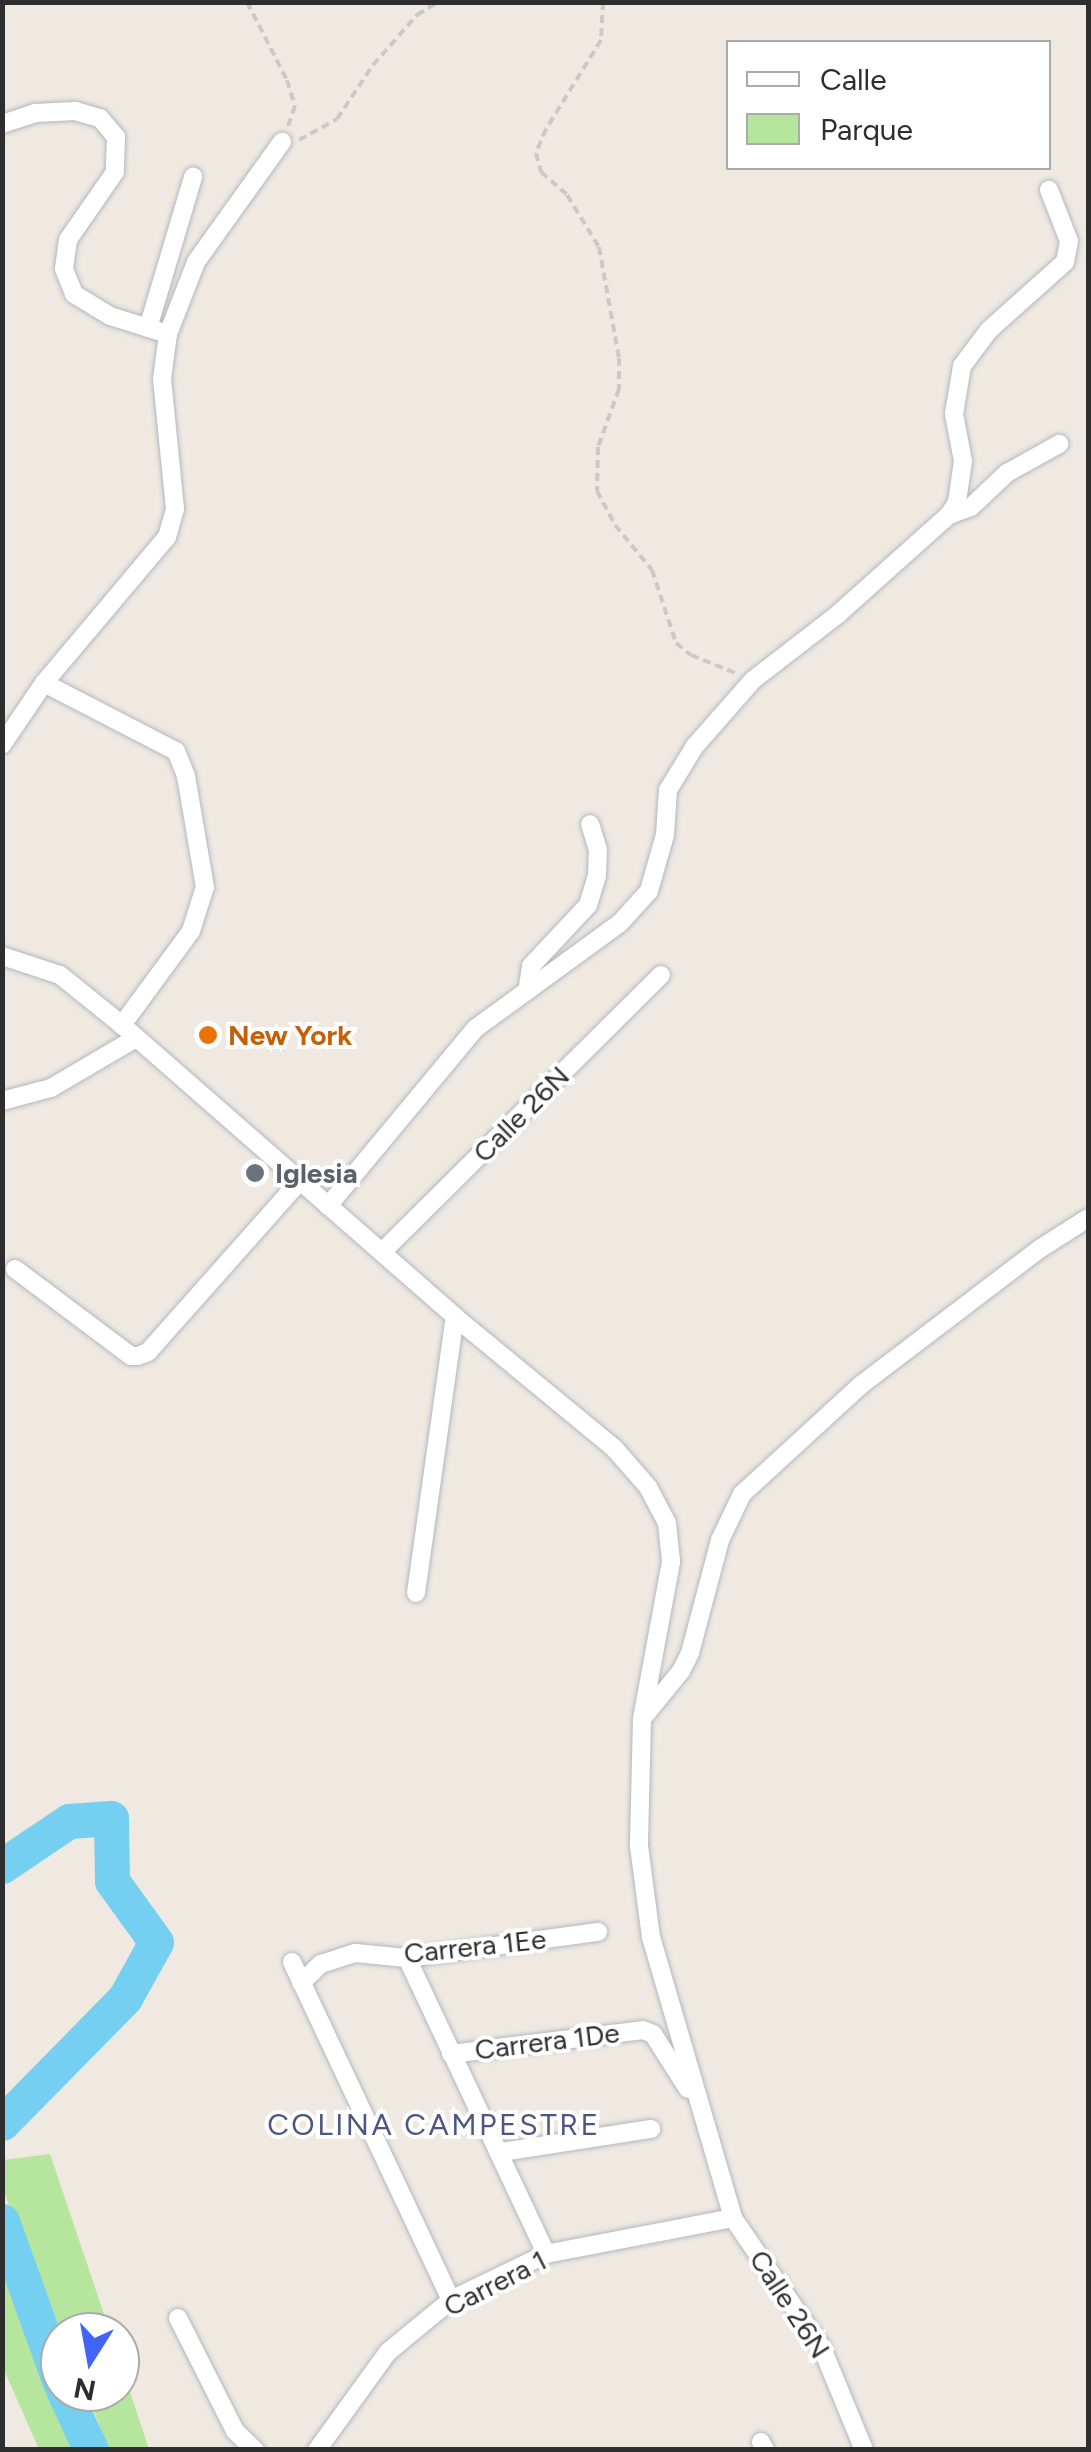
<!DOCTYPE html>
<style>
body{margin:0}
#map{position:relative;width:1091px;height:2452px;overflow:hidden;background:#efe9e1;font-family:Figtree,sans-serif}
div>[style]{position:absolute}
.green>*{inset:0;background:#b6e59e}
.river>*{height:35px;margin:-17.5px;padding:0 17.5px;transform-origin:17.5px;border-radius:17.5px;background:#75cff0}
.path>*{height:4px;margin-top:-2px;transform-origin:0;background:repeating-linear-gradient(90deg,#c9c9c9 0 8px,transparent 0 13px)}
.roads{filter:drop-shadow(0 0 2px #b4b7c1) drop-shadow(0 0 2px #b4b7c1)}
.street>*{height:18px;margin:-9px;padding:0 9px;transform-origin:9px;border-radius:9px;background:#fff}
.dots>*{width:28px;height:28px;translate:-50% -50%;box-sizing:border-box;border:5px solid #fff;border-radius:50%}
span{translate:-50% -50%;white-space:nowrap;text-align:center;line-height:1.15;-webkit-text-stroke:8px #fff;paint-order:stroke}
.food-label{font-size:28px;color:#c56008;font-weight:700}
.left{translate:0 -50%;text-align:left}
.street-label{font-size:28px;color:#2e2e2e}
.worship-label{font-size:28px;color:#5b616d;font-weight:700}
.neighbourhood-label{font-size:30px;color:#4d5680;letter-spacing:2.5px}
.frame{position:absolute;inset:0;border:5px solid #2e2e2e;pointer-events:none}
.legend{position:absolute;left:726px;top:40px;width:325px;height:130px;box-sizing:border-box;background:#fff;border:2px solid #ababab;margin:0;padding:12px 18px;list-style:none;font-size:30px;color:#2e2e2e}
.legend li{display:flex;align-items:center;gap:20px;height:50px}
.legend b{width:50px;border:2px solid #ababab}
.north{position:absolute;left:40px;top:2312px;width:100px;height:100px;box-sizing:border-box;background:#fff;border:2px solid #ababab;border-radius:50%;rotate:191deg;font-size:28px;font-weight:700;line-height:40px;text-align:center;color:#2e2e2e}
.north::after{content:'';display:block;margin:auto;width:35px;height:45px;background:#4264fb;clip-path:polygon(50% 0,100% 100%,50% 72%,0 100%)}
</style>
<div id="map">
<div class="green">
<div style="clip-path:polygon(50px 2154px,110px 2332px,61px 2332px,3px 2190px,3px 2160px)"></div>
<div style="clip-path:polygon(2px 2245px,3px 2245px,80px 2449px,39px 2449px,3px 2368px)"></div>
<div style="clip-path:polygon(120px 2362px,149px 2449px,109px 2449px,86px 2392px,120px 2392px)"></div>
</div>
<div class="river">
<div style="left:2px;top:1866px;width:81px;rotate:-33.9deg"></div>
<div style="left:69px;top:1821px;width:42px;rotate:-4.1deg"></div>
<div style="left:111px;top:1818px;width:63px;rotate:89.1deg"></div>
<div style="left:112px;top:1881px;width:75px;rotate:54.2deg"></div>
<div style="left:156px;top:1942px;width:64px;rotate:119deg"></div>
<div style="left:125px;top:1998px;width:175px;rotate:134.5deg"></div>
<div style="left:2px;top:2221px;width:172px;rotate:70.3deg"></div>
<div style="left:64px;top:2392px;width:64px;rotate:65deg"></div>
</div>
<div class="path">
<div style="left:247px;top:2px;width:88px;rotate:62.9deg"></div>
<div style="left:287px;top:80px;width:27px;rotate:73deg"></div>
<div style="left:295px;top:106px;width:21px;rotate:109deg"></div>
<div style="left:603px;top:2px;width:38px;rotate:93deg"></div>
<div style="left:601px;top:40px;width:105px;rotate:121.7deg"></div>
<div style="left:546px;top:129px;width:26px;rotate:113deg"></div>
<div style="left:536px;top:153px;width:20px;rotate:75deg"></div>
<div style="left:541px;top:172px;width:35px;rotate:41deg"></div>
<div style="left:567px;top:195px;width:61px;rotate:58.4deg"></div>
<div style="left:599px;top:247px;width:113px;rotate:79.8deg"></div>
<div style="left:619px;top:358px;width:31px;rotate:90deg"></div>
<div style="left:619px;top:389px;width:62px;rotate:109.9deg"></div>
<div style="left:598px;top:447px;width:44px;rotate:91.3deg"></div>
<div style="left:597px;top:491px;width:38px;rotate:62deg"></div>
<div style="left:615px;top:525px;width:58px;rotate:50.6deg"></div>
<div style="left:652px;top:570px;width:77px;rotate:71.8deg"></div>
<div style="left:676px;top:643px;width:19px;rotate:39deg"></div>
<div style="left:691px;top:655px;width:48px;rotate:22.2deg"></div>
<div style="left:299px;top:140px;width:43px;rotate:-28.9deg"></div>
<div style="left:337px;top:119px;width:65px;rotate:-56.3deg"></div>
<div style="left:373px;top:65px;width:67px;rotate:-48.7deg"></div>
<div style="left:417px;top:15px;width:25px;rotate:-32deg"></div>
</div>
<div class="roads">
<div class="street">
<div style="left:2px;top:124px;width:35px;rotate:-18deg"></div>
<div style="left:35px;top:113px;width:40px;rotate:-2.9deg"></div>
<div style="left:75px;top:111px;width:26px;rotate:16deg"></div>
<div style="left:100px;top:118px;width:25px;rotate:50deg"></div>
<div style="left:116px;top:137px;width:35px;rotate:92deg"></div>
<div style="left:115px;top:172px;width:83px;rotate:124.7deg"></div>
<div style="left:68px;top:240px;width:29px;rotate:98deg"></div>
<div style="left:64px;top:269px;width:27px;rotate:68deg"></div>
<div style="left:74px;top:294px;width:42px;rotate:31.4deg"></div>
<div style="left:110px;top:316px;width:61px;rotate:17.2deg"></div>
<div style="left:148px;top:328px;width:158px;rotate:-73.4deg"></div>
<div style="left:949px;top:515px;width:23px;rotate:-20deg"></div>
<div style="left:971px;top:507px;width:50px;rotate:-43.4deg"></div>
<div style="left:1007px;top:473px;width:60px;rotate:-29.1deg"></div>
<div style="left:44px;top:683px;width:148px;rotate:27.3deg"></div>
<div style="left:176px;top:751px;width:27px;rotate:68deg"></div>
<div style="left:186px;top:776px;width:113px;rotate:80.3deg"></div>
<div style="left:205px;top:887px;width:46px;rotate:107.7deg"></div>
<div style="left:191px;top:931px;width:117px;rotate:126.3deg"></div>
<div style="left:2px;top:745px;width:75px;rotate:-55.9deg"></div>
<div style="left:44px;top:683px;width:191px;rotate:-49.9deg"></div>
<div style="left:167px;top:537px;width:29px;rotate:-74deg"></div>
<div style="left:175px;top:509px;width:131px;rotate:-95.7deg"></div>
<div style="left:162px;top:379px;width:45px;rotate:-82.4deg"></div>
<div style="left:168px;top:334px;width:77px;rotate:-68.7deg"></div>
<div style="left:196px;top:262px;width:148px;rotate:-54.4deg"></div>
<div style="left:2px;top:956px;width:61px;rotate:18.1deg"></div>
<div style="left:60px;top:975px;width:80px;rotate:38.9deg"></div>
<div style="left:122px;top:1025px;width:443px;rotate:41.2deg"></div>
<div style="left:455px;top:1317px;width:206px;rotate:39.5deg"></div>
<div style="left:614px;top:1448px;width:52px;rotate:48.9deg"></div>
<div style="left:648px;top:1487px;width:41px;rotate:62.2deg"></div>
<div style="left:667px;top:1523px;width:39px;rotate:84deg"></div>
<div style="left:671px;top:1562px;width:160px;rotate:100.5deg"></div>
<div style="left:642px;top:1719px;width:127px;rotate:91.4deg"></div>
<div style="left:639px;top:1846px;width:92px;rotate:82.5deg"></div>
<div style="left:651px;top:1937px;width:293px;rotate:73.7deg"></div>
<div style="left:733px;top:2218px;width:158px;rotate:55.6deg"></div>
<div style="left:822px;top:2348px;width:110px;rotate:67.6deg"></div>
<div style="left:528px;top:986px;width:20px;rotate:-81deg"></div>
<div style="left:531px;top:966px;width:83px;rotate:-46.9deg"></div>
<div style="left:588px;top:905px;width:30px;rotate:-73deg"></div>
<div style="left:597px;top:876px;width:26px;rotate:-88deg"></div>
<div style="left:598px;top:850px;width:27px;rotate:-107deg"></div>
<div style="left:2px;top:1101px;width:51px;rotate:-14.9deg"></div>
<div style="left:51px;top:1088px;width:99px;rotate:-30.5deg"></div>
<div style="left:328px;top:1206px;width:231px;rotate:-50.3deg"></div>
<div style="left:476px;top:1028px;width:178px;rotate:-36.1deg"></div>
<div style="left:620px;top:923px;width:43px;rotate:-47.8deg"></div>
<div style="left:649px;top:891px;width:58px;rotate:-74.1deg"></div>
<div style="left:665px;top:835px;width:45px;rotate:-86.2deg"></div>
<div style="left:668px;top:790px;width:52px;rotate:-58.5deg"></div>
<div style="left:695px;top:746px;width:88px;rotate:-48.7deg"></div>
<div style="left:753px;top:680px;width:106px;rotate:-37.7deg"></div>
<div style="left:837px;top:615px;width:150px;rotate:-41.8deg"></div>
<div style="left:949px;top:515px;width:15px;rotate:-58deg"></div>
<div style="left:957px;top:502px;width:41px;rotate:-81.7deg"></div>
<div style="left:963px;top:461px;width:48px;rotate:-100.8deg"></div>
<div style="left:954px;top:414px;width:49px;rotate:-80.5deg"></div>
<div style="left:962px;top:366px;width:45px;rotate:-53.1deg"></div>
<div style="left:989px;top:330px;width:102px;rotate:-41.8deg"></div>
<div style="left:1065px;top:262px;width:21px;rotate:-79deg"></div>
<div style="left:1069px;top:241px;width:55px;rotate:-111.4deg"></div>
<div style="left:382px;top:1252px;width:393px;rotate:-44.8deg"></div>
<div style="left:15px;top:1269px;width:145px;rotate:36.9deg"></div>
<div style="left:131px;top:1356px;width:7px"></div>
<div style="left:138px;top:1356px;width:11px;rotate:-22deg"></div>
<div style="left:148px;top:1352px;width:227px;rotate:-48.4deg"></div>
<div style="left:416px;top:1593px;width:279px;rotate:-82deg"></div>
<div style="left:645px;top:1715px;width:57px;rotate:-50.7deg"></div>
<div style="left:681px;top:1671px;width:20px;rotate:-63deg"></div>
<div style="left:690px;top:1653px;width:117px;rotate:-75.1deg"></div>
<div style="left:720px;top:1540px;width:51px;rotate:-64.4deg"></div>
<div style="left:742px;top:1494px;width:161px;rotate:-42.5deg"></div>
<div style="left:861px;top:1385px;width:223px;rotate:-37.3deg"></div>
<div style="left:1038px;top:1250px;width:59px;rotate:-32.6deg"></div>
<div style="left:407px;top:1958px;width:327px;rotate:64.8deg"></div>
<div style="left:292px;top:1962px;width:374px;rotate:64.8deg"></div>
<div style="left:301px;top:1983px;width:28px;rotate:-44deg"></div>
<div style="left:321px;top:1964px;width:36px;rotate:-18deg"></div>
<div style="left:355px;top:1953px;width:52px;rotate:5.5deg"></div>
<div style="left:407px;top:1958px;width:193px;rotate:-7.8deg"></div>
<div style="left:451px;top:2054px;width:193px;rotate:-7.1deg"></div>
<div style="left:643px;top:2030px;width:11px;rotate:22deg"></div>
<div style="left:653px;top:2034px;width:65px;rotate:57.5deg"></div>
<div style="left:502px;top:2152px;width:151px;rotate:-8.8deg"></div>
<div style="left:178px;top:2318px;width:127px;rotate:63.2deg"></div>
<div style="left:235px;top:2431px;width:28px;rotate:44deg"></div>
<div style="left:761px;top:2442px;width:9px;rotate:63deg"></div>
<div style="left:317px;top:2450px;width:121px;rotate:-54.1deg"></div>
<div style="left:388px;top:2352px;width:82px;rotate:-39.5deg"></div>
<div style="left:451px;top:2300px;width:106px;rotate:-25.8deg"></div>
<div style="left:546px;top:2254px;width:190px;rotate:-10.9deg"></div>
</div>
</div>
<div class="dots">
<div style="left:208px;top:1035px;background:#e8710a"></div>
<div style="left:255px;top:1173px;background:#6b7280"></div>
</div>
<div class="food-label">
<span class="left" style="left:228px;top:1035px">New York</span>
</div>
<div class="street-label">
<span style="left:521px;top:1114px;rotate:-45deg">Calle 26N</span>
<span style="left:475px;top:1946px;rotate:-6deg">Carrera 1Ee</span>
<span style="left:547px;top:2041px;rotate:-7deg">Carrera 1De</span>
<span style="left:495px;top:2283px;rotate:-27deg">Carrera 1</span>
<span style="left:790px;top:2304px;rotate:57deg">Calle 26N</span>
</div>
<div class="worship-label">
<span class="left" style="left:275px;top:1173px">Iglesia</span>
</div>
<div class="neighbourhood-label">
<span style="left:434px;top:2125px">COLINA CAMPESTRE</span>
</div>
<div class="frame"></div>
<ul class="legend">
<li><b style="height:12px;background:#fff"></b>Calle</li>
<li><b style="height:28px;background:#b6e59e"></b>Parque</li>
</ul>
<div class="north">N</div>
</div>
